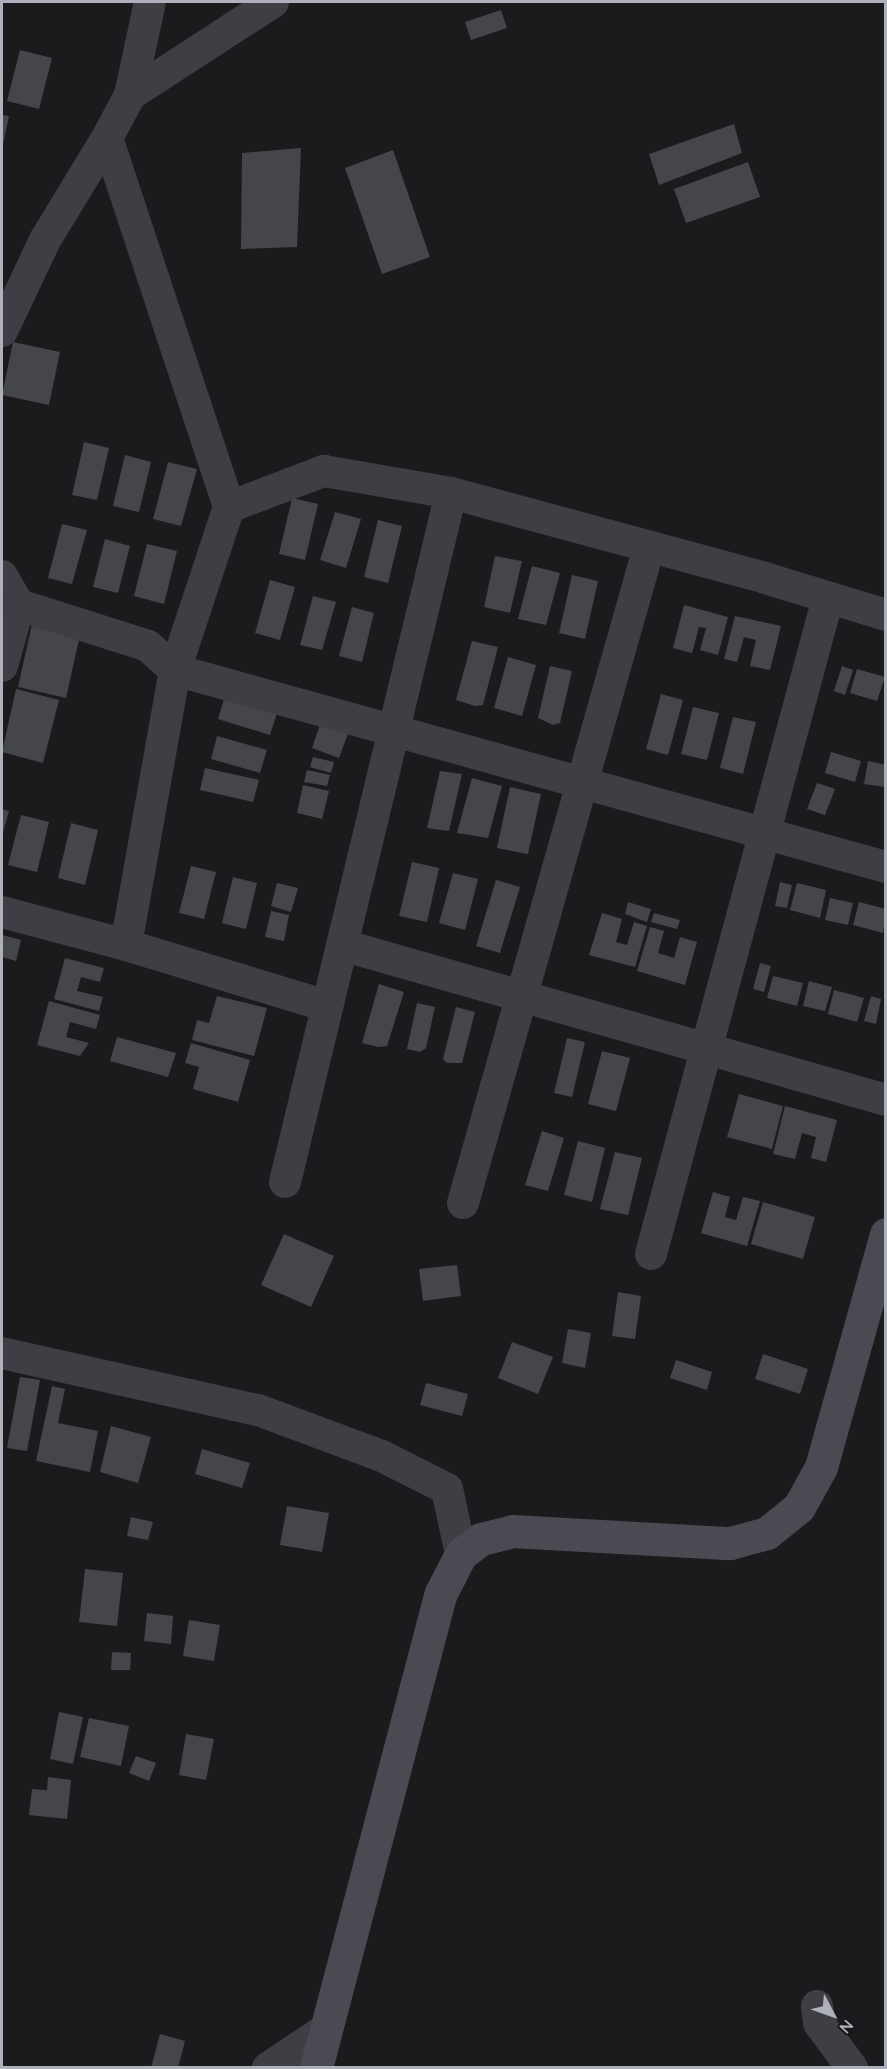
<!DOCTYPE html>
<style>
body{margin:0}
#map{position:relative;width:887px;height:2069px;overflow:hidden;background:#1b1b1d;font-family:Quicksand,sans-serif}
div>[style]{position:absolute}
.building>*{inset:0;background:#45464a}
.street>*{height:32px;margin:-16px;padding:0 16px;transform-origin:16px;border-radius:16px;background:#3e3e44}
.secondary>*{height:33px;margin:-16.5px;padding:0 16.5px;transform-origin:16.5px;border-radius:16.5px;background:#4a4b52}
span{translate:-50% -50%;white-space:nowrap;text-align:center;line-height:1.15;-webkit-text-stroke:4.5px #161618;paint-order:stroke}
.frame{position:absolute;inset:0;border:3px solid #aeb1bc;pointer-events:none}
.north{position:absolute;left:803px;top:1985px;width:60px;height:60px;-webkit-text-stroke:4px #161618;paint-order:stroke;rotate:131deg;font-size:16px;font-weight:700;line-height:24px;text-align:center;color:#aeb1bc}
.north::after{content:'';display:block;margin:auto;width:21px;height:27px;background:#aeb1bc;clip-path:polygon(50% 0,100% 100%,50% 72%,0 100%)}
</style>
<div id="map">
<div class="building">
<div style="clip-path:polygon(501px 10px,507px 28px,471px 40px,465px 22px)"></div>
<div style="clip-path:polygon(20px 50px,52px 58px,39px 109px,7px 101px)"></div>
<div style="clip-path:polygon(2px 115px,9px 116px,2px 149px)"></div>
<div style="clip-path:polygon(734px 124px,742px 153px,659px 185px,649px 154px)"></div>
<div style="clip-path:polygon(301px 148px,297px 247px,241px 249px,242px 153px)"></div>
<div style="clip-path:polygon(393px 150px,430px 257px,382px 274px,345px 168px)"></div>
<div style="clip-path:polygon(748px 162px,760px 197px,686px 223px,674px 189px)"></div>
<div style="clip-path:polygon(13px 342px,60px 352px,49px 405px,2px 395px)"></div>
<div style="clip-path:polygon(84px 442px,109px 448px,97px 500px,72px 495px)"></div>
<div style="clip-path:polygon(125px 455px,151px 462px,139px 512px,113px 506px)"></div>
<div style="clip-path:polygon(168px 462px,197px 469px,181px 526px,153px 519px)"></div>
<div style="clip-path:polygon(292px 498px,318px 504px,305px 560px,279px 554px)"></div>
<div style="clip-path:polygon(335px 512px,361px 519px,346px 568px,320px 560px)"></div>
<div style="clip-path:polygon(378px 520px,402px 526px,388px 583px,364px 577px)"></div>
<div style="clip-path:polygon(62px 524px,87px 530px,72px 584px,48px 578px)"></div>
<div style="clip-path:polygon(105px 539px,130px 546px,118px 593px,93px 587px)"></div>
<div style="clip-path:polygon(147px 544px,177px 551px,164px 604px,134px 596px)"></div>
<div style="clip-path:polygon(495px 556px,522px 561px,510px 613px,484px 607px)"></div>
<div style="clip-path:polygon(532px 566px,560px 573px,546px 625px,518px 619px)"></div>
<div style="clip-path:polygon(572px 575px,598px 581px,585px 639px,559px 633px)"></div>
<div style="clip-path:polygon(270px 580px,295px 587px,280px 640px,255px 633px)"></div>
<div style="clip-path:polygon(313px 596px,336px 602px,322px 650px,300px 645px)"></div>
<div style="clip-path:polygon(684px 605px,728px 617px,718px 655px,700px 650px,706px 628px,699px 627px,692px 653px,673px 648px)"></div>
<div style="clip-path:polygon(352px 607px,374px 613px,362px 662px,339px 656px)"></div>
<div style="clip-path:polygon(735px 616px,781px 626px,770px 670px,750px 666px,756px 640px,744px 637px,737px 662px,724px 659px)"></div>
<div style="clip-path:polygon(32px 624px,80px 635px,66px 698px,18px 687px)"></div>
<div style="clip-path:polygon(472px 641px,498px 647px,483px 705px,475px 706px,456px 700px)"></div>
<div style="clip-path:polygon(508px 657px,536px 665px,522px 716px,494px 708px)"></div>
<div style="clip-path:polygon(550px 666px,572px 671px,560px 723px,553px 725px,538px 718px)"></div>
<div style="clip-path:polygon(842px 666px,853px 670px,845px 695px,834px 691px)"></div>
<div style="clip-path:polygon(857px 669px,885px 677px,877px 701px,850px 693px)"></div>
<div style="clip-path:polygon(16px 689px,59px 700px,43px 763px,2px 752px)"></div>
<div style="clip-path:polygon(661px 694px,683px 700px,668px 755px,646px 749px)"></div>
<div style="clip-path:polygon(225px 696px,277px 713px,270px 735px,218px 719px)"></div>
<div style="clip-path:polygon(693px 707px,719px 713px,707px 760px,681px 754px)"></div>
<div style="clip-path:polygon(733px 717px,756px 722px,743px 774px,720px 768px)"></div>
<div style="clip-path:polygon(321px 722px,349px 731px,339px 758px,312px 748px)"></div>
<div style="clip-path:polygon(217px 736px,267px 750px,260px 773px,211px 759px)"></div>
<div style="clip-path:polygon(831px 752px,861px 761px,855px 782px,825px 773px)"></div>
<div style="clip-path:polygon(313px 757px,334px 762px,331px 773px,310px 767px)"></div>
<div style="clip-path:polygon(868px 761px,886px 765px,885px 787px,864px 784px)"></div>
<div style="clip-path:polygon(205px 768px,259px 780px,253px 802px,200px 790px)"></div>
<div style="clip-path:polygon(307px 770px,330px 775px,327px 786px,304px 782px)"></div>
<div style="clip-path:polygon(440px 771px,462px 774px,449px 831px,427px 828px)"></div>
<div style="clip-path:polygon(472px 778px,502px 786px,488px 838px,457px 833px)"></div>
<div style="clip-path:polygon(817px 783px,835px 789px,825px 815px,807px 809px)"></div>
<div style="clip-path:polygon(303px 785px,329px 791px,322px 819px,297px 813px)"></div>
<div style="clip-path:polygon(510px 787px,541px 794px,528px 854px,497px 848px)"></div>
<div style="clip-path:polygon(2px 809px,9px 811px,2px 836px)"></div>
<div style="clip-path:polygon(21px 815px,49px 822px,37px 872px,8px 865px)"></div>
<div style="clip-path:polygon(71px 823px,98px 830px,85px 885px,58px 878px)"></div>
<div style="clip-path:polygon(412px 862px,439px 868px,427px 922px,399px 916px)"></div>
<div style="clip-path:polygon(191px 866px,216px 872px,204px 919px,179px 913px)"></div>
<div style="clip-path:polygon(453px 873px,478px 879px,465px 930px,439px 923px)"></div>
<div style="clip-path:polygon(233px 877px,257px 883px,246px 929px,222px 923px)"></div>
<div style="clip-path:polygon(496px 880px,520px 887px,500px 953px,476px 946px)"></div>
<div style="clip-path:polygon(780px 882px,792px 885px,787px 908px,775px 906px)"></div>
<div style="clip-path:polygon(277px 883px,298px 888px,291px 912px,271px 906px)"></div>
<div style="clip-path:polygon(797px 883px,826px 890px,820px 918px,790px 910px)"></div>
<div style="clip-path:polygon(830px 898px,853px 903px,848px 925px,825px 920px)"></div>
<div style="clip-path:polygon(628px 902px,651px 909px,647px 922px,625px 914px)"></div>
<div style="clip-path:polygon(859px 902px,886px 909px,883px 933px,853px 925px)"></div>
<div style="clip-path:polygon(271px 911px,289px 915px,284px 941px,265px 937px)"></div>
<div style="clip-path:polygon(602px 913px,622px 919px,616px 942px,627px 945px,634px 922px,647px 926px,635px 967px,589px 955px)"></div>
<div style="clip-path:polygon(654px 913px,680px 920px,677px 929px,651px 922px)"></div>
<div style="clip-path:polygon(650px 927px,664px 931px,658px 953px,674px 958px,680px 937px,697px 942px,685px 985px,637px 971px)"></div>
<div style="clip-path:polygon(2px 935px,21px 940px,16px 961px,2px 957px)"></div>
<div style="clip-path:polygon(65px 958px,104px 968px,100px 982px,81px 977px,77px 991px,103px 997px,99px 1011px,54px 999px)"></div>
<div style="clip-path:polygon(760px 963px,771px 966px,764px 992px,753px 989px)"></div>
<div style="clip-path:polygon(773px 976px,803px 983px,797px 1006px,767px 998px)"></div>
<div style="clip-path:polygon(809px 981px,832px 987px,825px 1011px,803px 1006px)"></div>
<div style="clip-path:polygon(379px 984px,404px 992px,387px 1046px,378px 1047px,362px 1043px)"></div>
<div style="clip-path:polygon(834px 990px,864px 998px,857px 1022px,828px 1014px)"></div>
<div style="clip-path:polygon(217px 996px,267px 1008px,254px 1056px,192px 1040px,197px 1020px,209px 1023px)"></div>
<div style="clip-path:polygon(871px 996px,881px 999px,876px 1024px,864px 1021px)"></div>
<div style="clip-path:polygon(49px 1001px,100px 1015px,96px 1029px,70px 1022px,66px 1037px,89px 1043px,80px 1056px,37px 1045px)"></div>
<div style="clip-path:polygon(417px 1003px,435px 1007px,426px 1048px,420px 1052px,407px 1049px)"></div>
<div style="clip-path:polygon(456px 1007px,475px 1012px,462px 1063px,447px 1063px,443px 1059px)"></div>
<div style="clip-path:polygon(117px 1037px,176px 1053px,168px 1077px,110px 1061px)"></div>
<div style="clip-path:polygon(567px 1038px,585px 1042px,572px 1097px,554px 1093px)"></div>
<div style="clip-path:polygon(191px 1043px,250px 1060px,238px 1102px,193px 1089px,199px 1067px,185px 1063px)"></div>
<div style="clip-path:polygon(602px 1051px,630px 1058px,616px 1111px,588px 1104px)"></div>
<div style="clip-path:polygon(739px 1094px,783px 1106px,772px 1149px,727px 1137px)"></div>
<div style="clip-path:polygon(785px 1106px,837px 1120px,826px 1162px,811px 1158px,816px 1137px,802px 1133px,795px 1159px,773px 1154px)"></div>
<div style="clip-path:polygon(542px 1131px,564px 1138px,548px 1191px,525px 1185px)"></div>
<div style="clip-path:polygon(578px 1141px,605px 1148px,592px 1202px,564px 1195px)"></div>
<div style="clip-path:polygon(615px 1152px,642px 1158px,628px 1215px,600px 1209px)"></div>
<div style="clip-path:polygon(713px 1192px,730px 1197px,725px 1217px,736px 1220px,743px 1197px,760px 1201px,747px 1246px,701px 1233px)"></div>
<div style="clip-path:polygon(763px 1202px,815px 1217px,803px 1259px,751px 1244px)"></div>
<div style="clip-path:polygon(284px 1234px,334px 1256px,311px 1307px,261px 1285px)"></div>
<div style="clip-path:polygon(457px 1265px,461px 1296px,423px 1301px,419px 1269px)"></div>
<div style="clip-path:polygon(618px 1292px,641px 1296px,635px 1339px,612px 1336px)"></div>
<div style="clip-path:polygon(568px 1329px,591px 1333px,585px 1368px,562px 1363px)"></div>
<div style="clip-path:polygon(512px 1342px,553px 1357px,538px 1394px,498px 1378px)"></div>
<div style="clip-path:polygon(763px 1354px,808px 1369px,800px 1394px,755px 1379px)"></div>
<div style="clip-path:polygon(676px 1360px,712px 1372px,707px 1390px,670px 1378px)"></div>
<div style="clip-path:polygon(20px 1377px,40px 1380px,27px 1451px,7px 1448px)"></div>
<div style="clip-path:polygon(426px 1383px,468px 1394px,462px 1416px,420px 1405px)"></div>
<div style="clip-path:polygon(52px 1386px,65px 1389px,58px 1423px,98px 1431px,90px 1472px,36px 1461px)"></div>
<div style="clip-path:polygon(111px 1426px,151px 1437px,138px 1483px,100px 1472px)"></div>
<div style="clip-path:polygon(202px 1449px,250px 1463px,242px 1488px,195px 1474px)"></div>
<div style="clip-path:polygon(287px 1506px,329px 1513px,322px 1552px,280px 1545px)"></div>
<div style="clip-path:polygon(131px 1517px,153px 1522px,148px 1540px,127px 1536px)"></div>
<div style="clip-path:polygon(85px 1569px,123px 1573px,117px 1626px,79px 1622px)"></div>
<div style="clip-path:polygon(147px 1613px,173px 1616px,171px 1644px,144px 1641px)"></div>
<div style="clip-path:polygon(189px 1620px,220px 1625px,214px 1661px,183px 1656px)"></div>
<div style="clip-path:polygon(112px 1652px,131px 1653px,130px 1670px,111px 1670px)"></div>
<div style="clip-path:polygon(59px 1712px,83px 1717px,73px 1764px,50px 1759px)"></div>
<div style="clip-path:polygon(89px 1718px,129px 1726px,121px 1766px,80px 1757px)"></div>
<div style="clip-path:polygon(186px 1734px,214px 1739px,206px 1780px,179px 1775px)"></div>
<div style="clip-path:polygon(136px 1756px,156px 1763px,149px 1781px,129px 1773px)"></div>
<div style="clip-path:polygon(48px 1777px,71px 1780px,67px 1819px,29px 1815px,32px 1789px,47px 1790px)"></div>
<div style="clip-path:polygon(160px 2034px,185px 2041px,178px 2068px,151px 2068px)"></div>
</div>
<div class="street">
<div style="left:273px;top:2px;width:171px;rotate:147deg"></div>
<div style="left:130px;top:95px;width:49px;rotate:118.1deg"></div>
<div style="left:107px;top:138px;width:389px;rotate:71.7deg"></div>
<div style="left:229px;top:507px;width:102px;rotate:-20.8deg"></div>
<div style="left:324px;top:471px;width:129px;rotate:9.8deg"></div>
<div style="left:451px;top:493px;width:325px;rotate:15.1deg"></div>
<div style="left:765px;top:578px;width:127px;rotate:17deg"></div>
<div style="left:130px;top:95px;width:95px;rotate:-77.9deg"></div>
<div style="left:2px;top:331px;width:101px;rotate:-64.7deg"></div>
<div style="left:45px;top:240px;width:119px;rotate:-58.7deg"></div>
<div style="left:2px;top:576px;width:34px;rotate:60deg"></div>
<div style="left:2px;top:666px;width:63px;rotate:-74.4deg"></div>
<div style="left:19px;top:605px;width:135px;rotate:17.6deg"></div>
<div style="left:148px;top:646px;width:36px;rotate:42deg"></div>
<div style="left:175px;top:670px;width:738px;rotate:15.49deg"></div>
<div style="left:2px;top:912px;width:128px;rotate:14.9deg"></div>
<div style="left:126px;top:945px;width:210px;rotate:16.9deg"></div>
<div style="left:126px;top:945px;width:279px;rotate:-79.9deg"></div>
<div style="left:175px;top:670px;width:172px;rotate:-71.7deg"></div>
<div style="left:342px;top:945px;width:566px;rotate:15.9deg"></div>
<div style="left:285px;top:1182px;width:709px;rotate:-76.45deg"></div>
<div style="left:463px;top:1203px;width:682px;rotate:-74.17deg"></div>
<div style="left:651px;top:1254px;width:679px;rotate:-74.9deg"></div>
<div style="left:2px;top:1353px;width:262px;rotate:12.6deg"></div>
<div style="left:258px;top:1410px;width:132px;rotate:20.4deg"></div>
<div style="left:382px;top:1456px;width:73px;rotate:26.9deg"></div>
<div style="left:447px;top:1489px;width:66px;rotate:77.8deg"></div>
<div style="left:817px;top:2006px;width:17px;rotate:83deg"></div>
<div style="left:819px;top:2023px;width:56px;rotate:53.7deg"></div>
<div style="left:268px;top:2068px;width:70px;rotate:-33.9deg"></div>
</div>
<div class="secondary">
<div style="left:316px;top:2068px;width:491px;rotate:-75.3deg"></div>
<div style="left:441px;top:1593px;width:44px;rotate:-62.9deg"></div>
<div style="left:461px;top:1554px;width:25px;rotate:-37deg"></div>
<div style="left:481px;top:1539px;width:32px;rotate:-14deg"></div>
<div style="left:512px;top:1531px;width:218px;rotate:3.2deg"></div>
<div style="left:730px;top:1543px;width:38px;rotate:-15deg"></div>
<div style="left:767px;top:1533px;width:41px;rotate:-39.1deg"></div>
<div style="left:799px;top:1507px;width:46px;rotate:-61.2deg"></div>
<div style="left:821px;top:1467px;width:242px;rotate:-74.4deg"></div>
</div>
<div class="frame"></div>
<div class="north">N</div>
</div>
